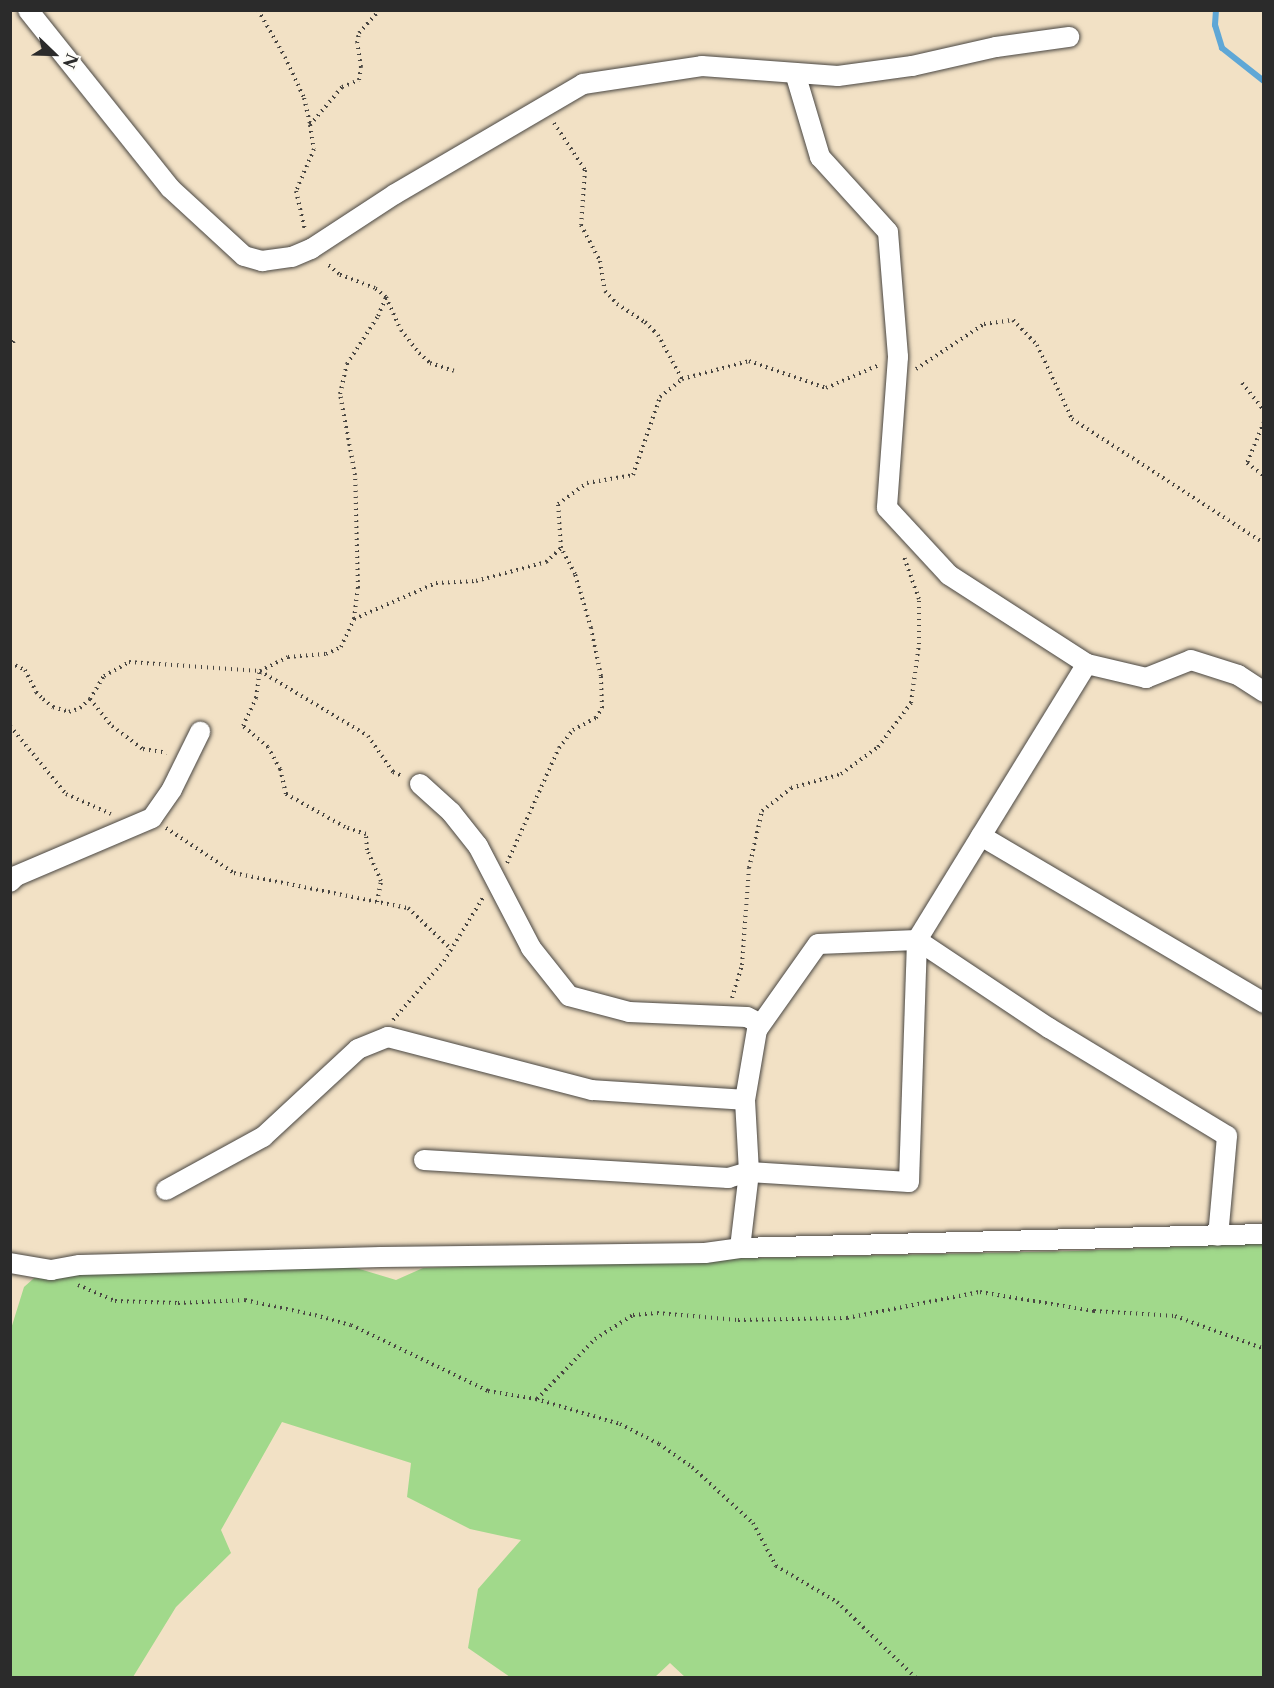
<!DOCTYPE html>
<style>
body{margin:0}
#map{position:relative;width:1274px;height:1688px;overflow:hidden;background:#f2e1c5;font-family:"Libre Caslon Text",serif}
div>[style]{position:absolute}
.green>*{inset:0;background:#a1d98b}
.stream>*{height:6px;margin:-3px;padding:0 3px;transform-origin:3px;border-radius:3px;background:#5fa7d6}
.path>*{height:4px;margin-top:-2px;transform-origin:0;background:repeating-linear-gradient(90deg,#494642 0 1.5px,transparent 0 6px)}
.roads{filter:drop-shadow(0 0 2px #494642) drop-shadow(0 0 2px #494642)}
.minor>*{height:20px;margin:-10px;padding:0 10px;transform-origin:10px;border-radius:10px;background:#fff}
span{translate:-50% -50%;white-space:nowrap;text-align:center;line-height:1.15;-webkit-text-stroke:5px #fdfcf7;paint-order:stroke}
.frame{position:absolute;inset:0;border:12px solid #2b2b2b;pointer-events:none}
.north{position:absolute;left:24px;top:24px;width:60px;height:60px;-webkit-text-stroke:4px #fdfcf7;paint-order:stroke;rotate:113deg;font-size:16px;font-weight:700;line-height:24px;text-align:center;color:#2b2b2b}
.north::after{content:'';display:block;margin:auto;width:21px;height:27px;background:#2b2b2b;clip-path:polygon(50% 0,100% 100%,50% 72%,0 100%)}
</style>
<div id="map">
<div class="green">
<div style="clip-path:polygon(1263px 1243px,1263px 1677px,686px 1678px,670px 1663px,655px 1677px,510px 1677px,468px 1648px,478px 1589px,521px 1540px,470px 1529px,407px 1497px,411px 1463px,282px 1422px,221px 1530px,231px 1553px,176px 1607px,133px 1677px,11px 1677px,10px 1332px,24px 1287px,42px 1271px,205px 1272px,353px 1267px,396px 1280px,423px 1268px,567px 1262px,1075px 1251px)"></div>
</div>
<div class="stream">
<div style="left:1216px;top:10px;width:15px;rotate:94deg"></div>
<div style="left:1215px;top:25px;width:24px;rotate:73deg"></div>
<div style="left:1222px;top:48px;width:53px;rotate:38.2deg"></div>
</div>
<div class="path">
<div style="left:258px;top:10px;width:54px;rotate:60.1deg"></div>
<div style="left:285px;top:57px;width:45px;rotate:65.1deg"></div>
<div style="left:304px;top:98px;width:28px;rotate:77deg"></div>
<div style="left:310px;top:125px;width:24px;rotate:81deg"></div>
<div style="left:314px;top:149px;width:46px;rotate:113.2deg"></div>
<div style="left:296px;top:191px;width:40px;rotate:77deg"></div>
<div style="left:554px;top:123px;width:56px;rotate:56.6deg"></div>
<div style="left:585px;top:170px;width:55px;rotate:94.2deg"></div>
<div style="left:581px;top:225px;width:41px;rotate:62.2deg"></div>
<div style="left:600px;top:261px;width:30px;rotate:81deg"></div>
<div style="left:605px;top:291px;width:18px;rotate:47deg"></div>
<div style="left:617px;top:304px;width:33px;rotate:33deg"></div>
<div style="left:645px;top:322px;width:18px;rotate:45deg"></div>
<div style="left:658px;top:335px;width:50px;rotate:61.4deg"></div>
<div style="left:310px;top:125px;width:50px;rotate:-49.9deg"></div>
<div style="left:342px;top:87px;width:18px;rotate:-22deg"></div>
<div style="left:359px;top:80px;width:13px;rotate:-81deg"></div>
<div style="left:361px;top:67px;width:24px;rotate:-99deg"></div>
<div style="left:357px;top:43px;width:10px;rotate:-79deg"></div>
<div style="left:359px;top:33px;width:31px;rotate:-48deg"></div>
<div style="left:386px;top:297px;width:36px;rotate:66deg"></div>
<div style="left:401px;top:330px;width:29px;rotate:52deg"></div>
<div style="left:419px;top:353px;width:15px;rotate:42deg"></div>
<div style="left:430px;top:363px;width:25px;rotate:18deg"></div>
<div style="left:10px;top:339px;width:4px;rotate:27deg"></div>
<div style="left:14px;top:341px;width:6px;rotate:129deg"></div>
<div style="left:916px;top:369px;width:82px;rotate:-33.5deg"></div>
<div style="left:984px;top:324px;width:29px;rotate:-8deg"></div>
<div style="left:1013px;top:320px;width:35px;rotate:46deg"></div>
<div style="left:1037px;top:345px;width:82px;rotate:64.7deg"></div>
<div style="left:1072px;top:419px;width:229px;rotate:32.9deg"></div>
<div style="left:1242px;top:383px;width:35px;rotate:51deg"></div>
<div style="left:1264px;top:422px;width:44px;rotate:112.5deg"></div>
<div style="left:1247px;top:463px;width:21px;rotate:37deg"></div>
<div style="left:354px;top:619px;width:90px;rotate:-23.7deg"></div>
<div style="left:436px;top:583px;width:40px;rotate:-2.9deg"></div>
<div style="left:476px;top:581px;width:73px;rotate:-15.2deg"></div>
<div style="left:546px;top:562px;width:21px;rotate:-43deg"></div>
<div style="left:561px;top:548px;width:44px;rotate:-93.9deg"></div>
<div style="left:558px;top:504px;width:36px;rotate:-36deg"></div>
<div style="left:587px;top:483px;width:47px;rotate:-9.9deg"></div>
<div style="left:633px;top:475px;width:83px;rotate:-70.9deg"></div>
<div style="left:660px;top:397px;width:28px;rotate:-39deg"></div>
<div style="left:682px;top:379px;width:69px;rotate:-15deg"></div>
<div style="left:749px;top:361px;width:82px;rotate:19.3deg"></div>
<div style="left:826px;top:388px;width:58px;rotate:-23.5deg"></div>
<div style="left:10px;top:663px;width:17px;rotate:25deg"></div>
<div style="left:25px;top:670px;width:25px;rotate:63deg"></div>
<div style="left:36px;top:692px;width:10px;rotate:45deg"></div>
<div style="left:43px;top:699px;width:13px;rotate:39deg"></div>
<div style="left:53px;top:707px;width:17px;rotate:17deg"></div>
<div style="left:69px;top:712px;width:12px;rotate:-20deg"></div>
<div style="left:80px;top:708px;width:13px;rotate:-42deg"></div>
<div style="left:90px;top:699px;width:27px;rotate:-59deg"></div>
<div style="left:104px;top:676px;width:29px;rotate:-29deg"></div>
<div style="left:129px;top:662px;width:131px;rotate:3.9deg"></div>
<div style="left:260px;top:671px;width:31px;rotate:-27deg"></div>
<div style="left:288px;top:657px;width:38px;rotate:-5deg"></div>
<div style="left:326px;top:654px;width:17px;rotate:-25deg"></div>
<div style="left:341px;top:647px;width:31px;rotate:-65deg"></div>
<div style="left:354px;top:619px;width:31px;rotate:-83deg"></div>
<div style="left:358px;top:588px;width:113px;rotate:-91.5deg"></div>
<div style="left:355px;top:475px;width:82px;rotate:-100.5deg"></div>
<div style="left:340px;top:394px;width:31px;rotate:-77deg"></div>
<div style="left:347px;top:364px;width:57px;rotate:-57.1deg"></div>
<div style="left:378px;top:316px;width:21px;rotate:-67deg"></div>
<div style="left:386px;top:297px;width:14px;rotate:-141deg"></div>
<div style="left:375px;top:288px;width:39px;rotate:-159deg"></div>
<div style="left:339px;top:274px;width:17px;rotate:-140deg"></div>
<div style="left:90px;top:699px;width:35px;rotate:51deg"></div>
<div style="left:112px;top:726px;width:39px;rotate:37deg"></div>
<div style="left:143px;top:749px;width:24px;rotate:9deg"></div>
<div style="left:10px;top:726px;width:88px;rotate:50.5deg"></div>
<div style="left:66px;top:794px;width:49px;rotate:24deg"></div>
<div style="left:166px;top:828px;width:82px;rotate:33.5deg"></div>
<div style="left:234px;top:873px;width:177px;rotate:11.4deg"></div>
<div style="left:408px;top:908px;width:59px;rotate:43.6deg"></div>
<div style="left:507px;top:863px;width:126px;rotate:-65.7deg"></div>
<div style="left:559px;top:748px;width:23px;rotate:-52deg"></div>
<div style="left:573px;top:730px;width:26px;rotate:-28deg"></div>
<div style="left:596px;top:718px;width:12px;rotate:-59deg"></div>
<div style="left:602px;top:708px;width:32px;rotate:-92deg"></div>
<div style="left:601px;top:676px;width:49px;rotate:-101.8deg"></div>
<div style="left:591px;top:628px;width:56px;rotate:-106.5deg"></div>
<div style="left:575px;top:574px;width:30px;rotate:-118deg"></div>
<div style="left:377px;top:902px;width:21px;rotate:-79deg"></div>
<div style="left:381px;top:881px;width:34px;rotate:-114deg"></div>
<div style="left:367px;top:850px;width:16px;rotate:-94deg"></div>
<div style="left:366px;top:834px;width:22px;rotate:-162deg"></div>
<div style="left:345px;top:827px;width:68px;rotate:-150.8deg"></div>
<div style="left:286px;top:794px;width:26px;rotate:-103deg"></div>
<div style="left:280px;top:769px;width:25px;rotate:-119deg"></div>
<div style="left:268px;top:747px;width:33px;rotate:-140deg"></div>
<div style="left:243px;top:726px;width:31px;rotate:-65deg"></div>
<div style="left:256px;top:698px;width:27px;rotate:-82deg"></div>
<div style="left:260px;top:671px;width:126px;rotate:31deg"></div>
<div style="left:368px;top:736px;width:44px;rotate:55.2deg"></div>
<div style="left:393px;top:772px;width:10px;rotate:24deg"></div>
<div style="left:732px;top:998px;width:34px;rotate:-73deg"></div>
<div style="left:742px;top:965px;width:97px;rotate:-85.9deg"></div>
<div style="left:749px;top:868px;width:58px;rotate:-77.2deg"></div>
<div style="left:762px;top:811px;width:37px;rotate:-38deg"></div>
<div style="left:791px;top:788px;width:52px;rotate:-15.6deg"></div>
<div style="left:841px;top:774px;width:46px;rotate:-36.1deg"></div>
<div style="left:878px;top:747px;width:55px;rotate:-53.1deg"></div>
<div style="left:911px;top:703px;width:60px;rotate:-82.3deg"></div>
<div style="left:919px;top:644px;width:45px;rotate:-90deg"></div>
<div style="left:919px;top:599px;width:45px;rotate:-109.7deg"></div>
<div style="left:393px;top:1020px;width:78px;rotate:-49.2deg"></div>
<div style="left:444px;top:961px;width:76px;rotate:-58.4deg"></div>
<div style="left:78px;top:1285px;width:40px;rotate:23.4deg"></div>
<div style="left:115px;top:1301px;width:63px;rotate:1.8deg"></div>
<div style="left:178px;top:1303px;width:67px;rotate:-2.6deg"></div>
<div style="left:245px;top:1300px;width:72px;rotate:12.1deg"></div>
<div style="left:315px;top:1315px;width:37px;rotate:16deg"></div>
<div style="left:351px;top:1325px;width:152px;rotate:25.7deg"></div>
<div style="left:488px;top:1391px;width:49px;rotate:9.5deg"></div>
<div style="left:536px;top:1399px;width:88px;rotate:16.6deg"></div>
<div style="left:620px;top:1424px;width:44px;rotate:27.1deg"></div>
<div style="left:659px;top:1444px;width:40px;rotate:34.9deg"></div>
<div style="left:692px;top:1467px;width:83px;rotate:42.6deg"></div>
<div style="left:753px;top:1523px;width:49px;rotate:61.9deg"></div>
<div style="left:776px;top:1566px;width:71px;rotate:30.5deg"></div>
<div style="left:837px;top:1602px;width:110px;rotate:43.9deg"></div>
<div style="left:537px;top:1399px;width:83px;rotate:-46deg"></div>
<div style="left:595px;top:1339px;width:45px;rotate:-32.3deg"></div>
<div style="left:633px;top:1315px;width:24px;rotate:-5deg"></div>
<div style="left:657px;top:1313px;width:81px;rotate:4.9deg"></div>
<div style="left:738px;top:1320px;width:109px;rotate:-1.1deg"></div>
<div style="left:847px;top:1318px;width:136px;rotate:-11.1deg"></div>
<div style="left:980px;top:1292px;width:116px;rotate:9.5deg"></div>
<div style="left:1094px;top:1311px;width:81px;rotate:3.5deg"></div>
<div style="left:1175px;top:1316px;width:95px;rotate:20.3deg"></div>
</div>
<div class="roads">
<div class="minor">
<div style="left:28px;top:10px;width:228px;rotate:51.4deg"></div>
<div style="left:170px;top:188px;width:100px;rotate:42.6deg"></div>
<div style="left:244px;top:256px;width:19px;rotate:16deg"></div>
<div style="left:262px;top:261px;width:30px;rotate:-8deg"></div>
<div style="left:292px;top:257px;width:21px;rotate:-23deg"></div>
<div style="left:311px;top:249px;width:100px;rotate:-33.2deg"></div>
<div style="left:395px;top:194px;width:218px;rotate:-30.3deg"></div>
<div style="left:583px;top:84px;width:120px;rotate:-8.6deg"></div>
<div style="left:702px;top:66px;width:136px;rotate:4.2deg"></div>
<div style="left:838px;top:76px;width:75px;rotate:-7.7deg"></div>
<div style="left:912px;top:66px;width:86px;rotate:-12.7deg"></div>
<div style="left:996px;top:47px;width:74px;rotate:-7.8deg"></div>
<div style="left:795px;top:73px;width:88px;rotate:73.4deg"></div>
<div style="left:820px;top:157px;width:101px;rotate:47.8deg"></div>
<div style="left:888px;top:232px;width:125px;rotate:85.4deg"></div>
<div style="left:898px;top:357px;width:151px;rotate:94.2deg"></div>
<div style="left:887px;top:508px;width:91px;rotate:47.2deg"></div>
<div style="left:949px;top:575px;width:164px;rotate:32.8deg"></div>
<div style="left:1087px;top:664px;width:61px;rotate:13.3deg"></div>
<div style="left:1146px;top:678px;width:48px;rotate:-21.8deg"></div>
<div style="left:1191px;top:660px;width:49px;rotate:17.7deg"></div>
<div style="left:1238px;top:675px;width:31px;rotate:33deg"></div>
<div style="left:420px;top:784px;width:42px;rotate:42.1deg"></div>
<div style="left:451px;top:812px;width:43px;rotate:51.5deg"></div>
<div style="left:478px;top:846px;width:115px;rotate:62.5deg"></div>
<div style="left:531px;top:948px;width:61px;rotate:51.6deg"></div>
<div style="left:569px;top:996px;width:62px;rotate:14.9deg"></div>
<div style="left:629px;top:1012px;width:118px;rotate:2.4deg"></div>
<div style="left:747px;top:1017px;width:11px;rotate:27deg"></div>
<div style="left:757px;top:1022px;width:8px;rotate:90deg"></div>
<div style="left:981px;top:836px;width:329px;rotate:30.5deg"></div>
<div style="left:10px;top:882px;width:8px;rotate:-45deg"></div>
<div style="left:16px;top:876px;width:148px;rotate:-23.1deg"></div>
<div style="left:152px;top:818px;width:35px;rotate:-55deg"></div>
<div style="left:172px;top:789px;width:64px;rotate:-63.8deg"></div>
<div style="left:424px;top:1160px;width:305px;rotate:3.4deg"></div>
<div style="left:728px;top:1178px;width:22px;rotate:-16deg"></div>
<div style="left:749px;top:1172px;width:160px;rotate:3.6deg"></div>
<div style="left:909px;top:1182px;width:242px;rotate:-88.1deg"></div>
<div style="left:917px;top:940px;width:324px;rotate:-58.4deg"></div>
<div style="left:166px;top:1190px;width:111px;rotate:-28.7deg"></div>
<div style="left:263px;top:1137px;width:129px;rotate:-42.8deg"></div>
<div style="left:358px;top:1049px;width:32px;rotate:-22deg"></div>
<div style="left:388px;top:1037px;width:211px;rotate:14.6deg"></div>
<div style="left:592px;top:1090px;width:153px;rotate:3.7deg"></div>
<div style="left:740px;top:1248px;width:77px;rotate:-83.2deg"></div>
<div style="left:749px;top:1172px;width:72px;rotate:-93.2deg"></div>
<div style="left:745px;top:1100px;width:71px;rotate:-80.3deg"></div>
<div style="left:757px;top:1030px;width:105px;rotate:-54.7deg"></div>
<div style="left:818px;top:944px;width:99px;rotate:-2.3deg"></div>
<div style="left:917px;top:940px;width:159px;rotate:33.7deg"></div>
<div style="left:1049px;top:1028px;width:208px;rotate:31.2deg"></div>
<div style="left:1227px;top:1136px;width:100px;rotate:95.1deg"></div>
<div style="left:10px;top:1263px;width:42px;rotate:9.7deg"></div>
<div style="left:51px;top:1270px;width:29px;rotate:-10deg"></div>
<div style="left:80px;top:1265px;width:301px;rotate:-1.5deg"></div>
<div style="left:381px;top:1257px;width:324px;rotate:-0.7deg"></div>
<div style="left:705px;top:1253px;width:35px;rotate:-8deg"></div>
<div style="left:740px;top:1248px;width:524px;rotate:-1.53deg"></div>
</div>
</div>
<div class="frame"></div>
<div class="north">N</div>
</div>
